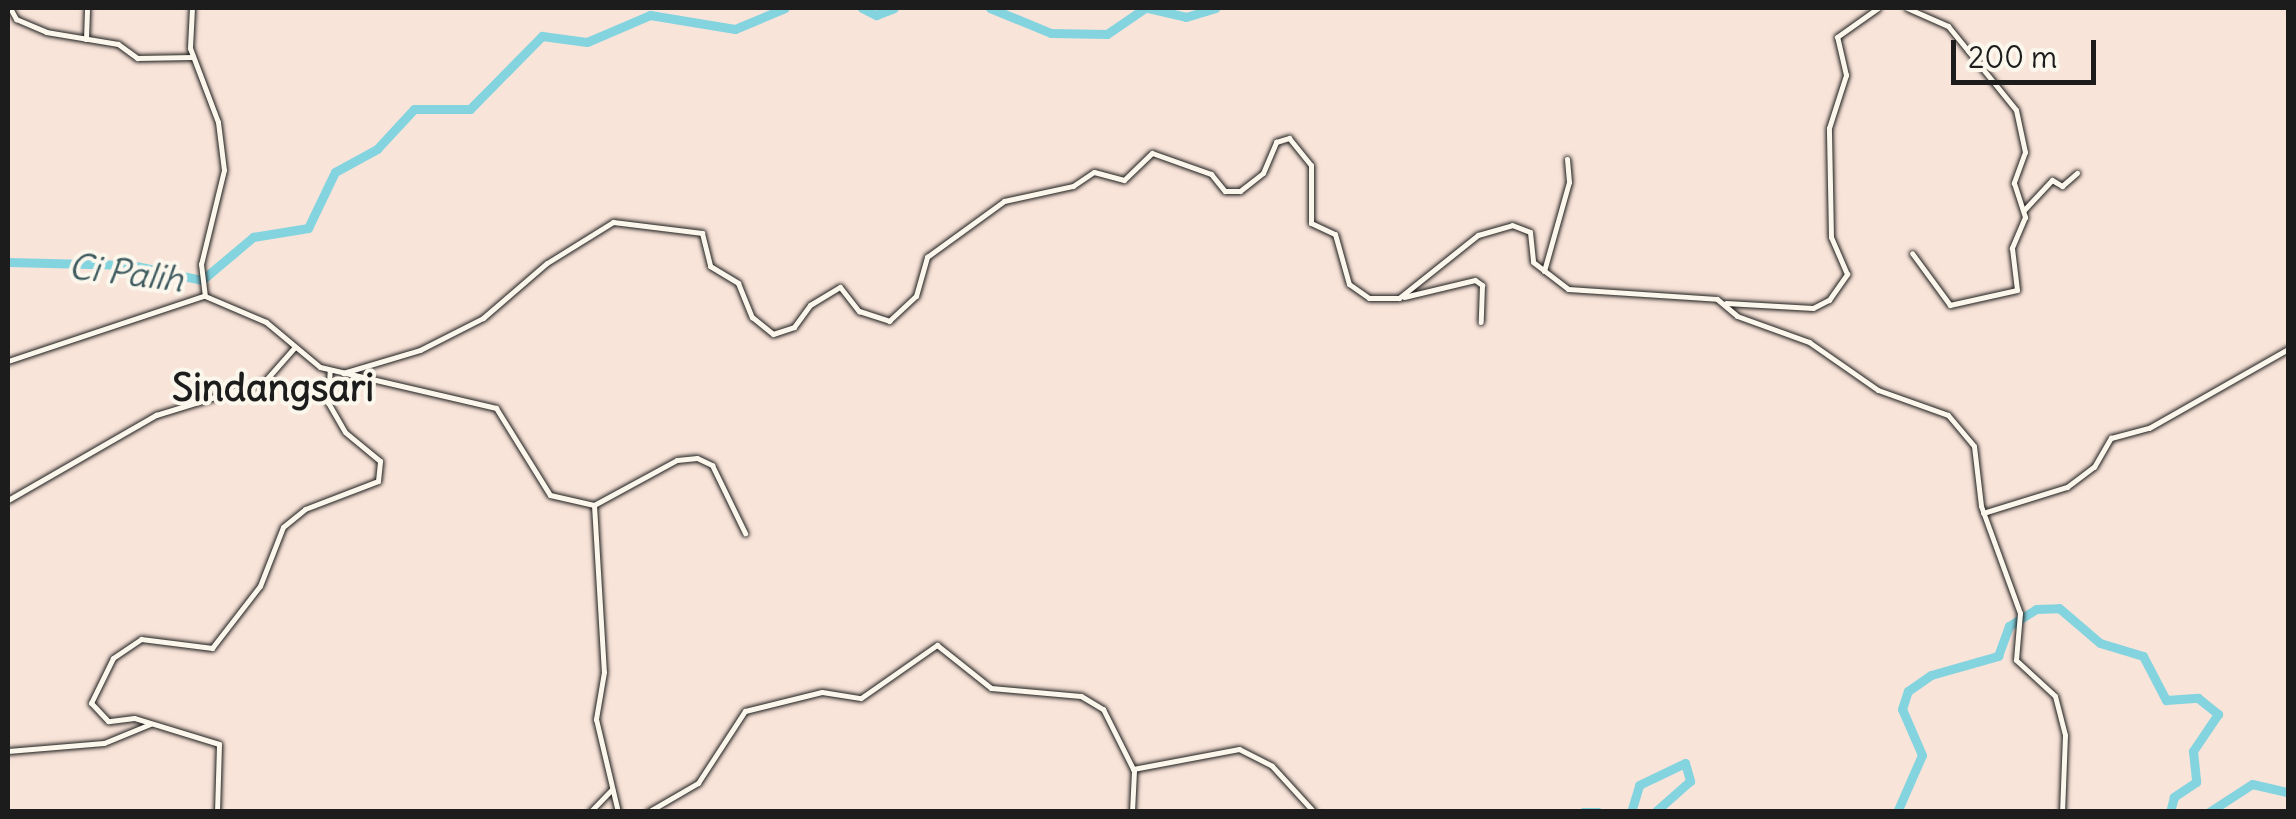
<!DOCTYPE html>
<style>
body{margin:0}
#map{position:relative;width:2296px;height:819px;overflow:hidden;background:#f9e4d9;font-family:Delius,sans-serif}
div>[style]{position:absolute}
.river>*{height:9px;margin:-4.5px;padding:0 4.5px;transform-origin:4.5px;border-radius:4.5px;background:#84d4e0}
.roads{filter:drop-shadow(0 0 2px #1c1c1c) drop-shadow(0 0 2px #1c1c1c)}
.minor>*{height:5px;margin:-2.5px;padding:0 2.5px;transform-origin:2.5px;border-radius:2.5px;background:#fbf7ec}
span{translate:-50% -50%;white-space:nowrap;text-align:center;line-height:1.15;-webkit-text-stroke:8px #fbf7ec;paint-order:stroke}
.water-label{font-size:35px;color:#405c61;font-style:italic}
.quarter-label{font-size:38px;color:#1c1c1c;font-weight:700}
.frame{position:absolute;inset:0;border:10px solid #1c1c1c;pointer-events:none}
.scale{position:absolute;left:1951px;top:40px;width:145px;height:45px;box-sizing:border-box;border:5px solid #1c1c1c;border-top:0;padding-left:12px;font-size:30px;line-height:35px;white-space:nowrap;color:#1c1c1c;-webkit-text-stroke:8px #fbf7ec;paint-order:stroke}
</style>
<div id="map">
<div class="river">
<div style="left:862px;top:8px;width:16px;rotate:27deg"></div>
<div style="left:876px;top:15px;width:19px;rotate:-21deg"></div>
<div style="left:990px;top:8px;width:66px;rotate:22.3deg"></div>
<div style="left:1051px;top:33px;width:56px;rotate:1deg"></div>
<div style="left:1107px;top:34px;width:46px;rotate:-34.4deg"></div>
<div style="left:1148px;top:8px;width:39px;rotate:13deg"></div>
<div style="left:1186px;top:17px;width:31px;rotate:-17deg"></div>
<div style="left:8px;top:262px;width:123px;rotate:1.4deg"></div>
<div style="left:131px;top:265px;width:73px;rotate:11.9deg"></div>
<div style="left:202px;top:280px;width:67px;rotate:-40.1deg"></div>
<div style="left:253px;top:237px;width:56px;rotate:-9.3deg"></div>
<div style="left:308px;top:228px;width:62px;rotate:-64.3deg"></div>
<div style="left:335px;top:172px;width:48px;rotate:-28.7deg"></div>
<div style="left:377px;top:149px;width:54px;rotate:-47.2deg"></div>
<div style="left:414px;top:109px;width:56px"></div>
<div style="left:470px;top:109px;width:103px;rotate:-45.4deg"></div>
<div style="left:542px;top:36px;width:45px;rotate:7.6deg"></div>
<div style="left:587px;top:42px;width:69px;rotate:-23.2deg"></div>
<div style="left:650px;top:15px;width:86px;rotate:9.4deg"></div>
<div style="left:735px;top:29px;width:54px;rotate:-22.8deg"></div>
<div style="left:1583px;top:812px;width:15px"></div>
<div style="left:1631px;top:812px;width:28px;rotate:-73deg"></div>
<div style="left:1639px;top:785px;width:51px;rotate:-25.6deg"></div>
<div style="left:1685px;top:763px;width:19px;rotate:74deg"></div>
<div style="left:1690px;top:781px;width:47px;rotate:138.5deg"></div>
<div style="left:1897px;top:812px;width:62px;rotate:-66.3deg"></div>
<div style="left:1922px;top:755px;width:50px;rotate:-113.5deg"></div>
<div style="left:1902px;top:709px;width:19px;rotate:-72deg"></div>
<div style="left:1908px;top:691px;width:28px;rotate:-35deg"></div>
<div style="left:1931px;top:675px;width:70px;rotate:-15.8deg"></div>
<div style="left:1998px;top:656px;width:32px;rotate:-70deg"></div>
<div style="left:2009px;top:626px;width:32px;rotate:-32deg"></div>
<div style="left:2036px;top:609px;width:23px;rotate:-2deg"></div>
<div style="left:2059px;top:608px;width:54px;rotate:40.5deg"></div>
<div style="left:2100px;top:643px;width:45px;rotate:16.8deg"></div>
<div style="left:2143px;top:656px;width:50px;rotate:62.4deg"></div>
<div style="left:2166px;top:700px;width:32px;rotate:-4deg"></div>
<div style="left:2198px;top:698px;width:26px;rotate:39deg"></div>
<div style="left:2218px;top:714px;width:45px;rotate:124deg"></div>
<div style="left:2193px;top:751px;width:31px;rotate:84deg"></div>
<div style="left:2196px;top:782px;width:27px;rotate:146deg"></div>
<div style="left:2174px;top:797px;width:16px;rotate:105deg"></div>
<div style="left:2209px;top:812px;width:51px;rotate:-33.1deg"></div>
<div style="left:2252px;top:784px;width:37px;rotate:13deg"></div>
</div>
<div class="roads">
<div class="minor">
<div style="left:10px;top:8px;width:13px;rotate:61deg"></div>
<div style="left:16px;top:19px;width:33px;rotate:23deg"></div>
<div style="left:46px;top:32px;width:73px;rotate:9.5deg"></div>
<div style="left:118px;top:44px;width:24px;rotate:36deg"></div>
<div style="left:137px;top:58px;width:56px;rotate:-1deg"></div>
<div style="left:192px;top:8px;width:40px;rotate:92.9deg"></div>
<div style="left:190px;top:48px;width:79px;rotate:69.3deg"></div>
<div style="left:218px;top:122px;width:48px;rotate:82.9deg"></div>
<div style="left:224px;top:170px;width:97px;rotate:103.7deg"></div>
<div style="left:201px;top:264px;width:32px;rotate:83deg"></div>
<div style="left:205px;top:296px;width:66px;rotate:23.1deg"></div>
<div style="left:266px;top:322px;width:70px;rotate:39.8deg"></div>
<div style="left:320px;top:367px;width:181px;rotate:13.1deg"></div>
<div style="left:496px;top:408px;width:102px;rotate:58.2deg"></div>
<div style="left:550px;top:495px;width:45px;rotate:12.8deg"></div>
<div style="left:594px;top:505px;width:167px;rotate:86.6deg"></div>
<div style="left:604px;top:672px;width:48px;rotate:99.7deg"></div>
<div style="left:596px;top:719px;width:96px;rotate:76.7deg"></div>
<div style="left:1907px;top:8px;width:45px;rotate:23.7deg"></div>
<div style="left:1948px;top:26px;width:108px;rotate:51deg"></div>
<div style="left:2016px;top:110px;width:43px;rotate:77.9deg"></div>
<div style="left:2025px;top:152px;width:33px;rotate:110deg"></div>
<div style="left:2014px;top:183px;width:36px;rotate:72deg"></div>
<div style="left:2025px;top:217px;width:34px;rotate:113deg"></div>
<div style="left:2012px;top:248px;width:42px;rotate:83.2deg"></div>
<div style="left:2017px;top:290px;width:69px;rotate:167.4deg"></div>
<div style="left:1950px;top:305px;width:64px;rotate:-126.2deg"></div>
<div style="left:86px;top:39px;width:31px;rotate:-88deg"></div>
<div style="left:2024px;top:210px;width:41px;rotate:-47deg"></div>
<div style="left:2052px;top:180px;width:12px;rotate:31deg"></div>
<div style="left:2062px;top:186px;width:20px;rotate:-41deg"></div>
<div style="left:1544px;top:271px;width:92px;rotate:-74.3deg"></div>
<div style="left:1569px;top:182px;width:23px;rotate:-95deg"></div>
<div style="left:1404px;top:297px;width:73px;rotate:-13.5deg"></div>
<div style="left:1475px;top:280px;width:9px;rotate:36deg"></div>
<div style="left:1482px;top:285px;width:37px;rotate:92deg"></div>
<div style="left:1726px;top:303px;width:87px;rotate:3.3deg"></div>
<div style="left:1813px;top:308px;width:18px;rotate:-27deg"></div>
<div style="left:1829px;top:300px;width:32px;rotate:-55deg"></div>
<div style="left:1847px;top:274px;width:40px;rotate:-113.4deg"></div>
<div style="left:1831px;top:237px;width:109px;rotate:-91.1deg"></div>
<div style="left:1829px;top:128px;width:56px;rotate:-72.2deg"></div>
<div style="left:1846px;top:75px;width:39px;rotate:-103deg"></div>
<div style="left:1837px;top:37px;width:50px;rotate:-35.3deg"></div>
<div style="left:8px;top:361px;width:206px;rotate:-18.4deg"></div>
<div style="left:343px;top:373px;width:80px;rotate:-16.6deg"></div>
<div style="left:420px;top:350px;width:71px;rotate:-26.9deg"></div>
<div style="left:483px;top:318px;width:84px;rotate:-40.7deg"></div>
<div style="left:547px;top:263px;width:78px;rotate:-31.8deg"></div>
<div style="left:613px;top:222px;width:90px;rotate:7deg"></div>
<div style="left:702px;top:233px;width:34px;rotate:76deg"></div>
<div style="left:710px;top:266px;width:33px;rotate:31deg"></div>
<div style="left:738px;top:283px;width:37px;rotate:68deg"></div>
<div style="left:752px;top:317px;width:27px;rotate:39deg"></div>
<div style="left:773px;top:334px;width:22px;rotate:-18deg"></div>
<div style="left:794px;top:327px;width:27px;rotate:-54deg"></div>
<div style="left:810px;top:305px;width:35px;rotate:-31deg"></div>
<div style="left:840px;top:287px;width:31px;rotate:52deg"></div>
<div style="left:859px;top:311px;width:32px;rotate:18deg"></div>
<div style="left:889px;top:321px;width:37px;rotate:-43deg"></div>
<div style="left:916px;top:296px;width:41px;rotate:-74.2deg"></div>
<div style="left:927px;top:257px;width:95px;rotate:-36deg"></div>
<div style="left:1004px;top:201px;width:71px;rotate:-12.3deg"></div>
<div style="left:1073px;top:186px;width:25px;rotate:-34deg"></div>
<div style="left:1094px;top:172px;width:31px;rotate:15deg"></div>
<div style="left:1124px;top:180px;width:39px;rotate:-44deg"></div>
<div style="left:1152px;top:153px;width:63px;rotate:19.6deg"></div>
<div style="left:1211px;top:174px;width:22px;rotate:51deg"></div>
<div style="left:1225px;top:191px;width:15px"></div>
<div style="left:1240px;top:191px;width:29px;rotate:-38deg"></div>
<div style="left:1263px;top:173px;width:34px;rotate:-67deg"></div>
<div style="left:1276px;top:142px;width:14px;rotate:-17deg"></div>
<div style="left:1289px;top:138px;width:35px;rotate:51deg"></div>
<div style="left:1311px;top:165px;width:58px;rotate:90deg"></div>
<div style="left:1311px;top:223px;width:26px;rotate:25deg"></div>
<div style="left:1335px;top:234px;width:52px;rotate:74.4deg"></div>
<div style="left:1349px;top:284px;width:24px;rotate:35deg"></div>
<div style="left:1369px;top:298px;width:30px"></div>
<div style="left:1399px;top:298px;width:101px;rotate:-38.6deg"></div>
<div style="left:1478px;top:235px;width:35px;rotate:-16deg"></div>
<div style="left:1512px;top:225px;width:19px;rotate:21deg"></div>
<div style="left:1530px;top:232px;width:30px;rotate:84deg"></div>
<div style="left:1533px;top:262px;width:44px;rotate:37.6deg"></div>
<div style="left:1568px;top:289px;width:149px;rotate:3.8deg"></div>
<div style="left:1717px;top:299px;width:26px;rotate:40deg"></div>
<div style="left:1737px;top:316px;width:77px;rotate:19.9deg"></div>
<div style="left:1809px;top:342px;width:84px;rotate:34.8deg"></div>
<div style="left:1878px;top:390px;width:74px;rotate:19.7deg"></div>
<div style="left:1948px;top:415px;width:40px;rotate:50deg"></div>
<div style="left:1974px;top:446px;width:60px;rotate:83.3deg"></div>
<div style="left:1981px;top:506px;width:114px;rotate:70deg"></div>
<div style="left:2020px;top:613px;width:47px;rotate:94.9deg"></div>
<div style="left:2016px;top:660px;width:53px;rotate:42.7deg"></div>
<div style="left:2055px;top:696px;width:40px;rotate:75.6deg"></div>
<div style="left:2065px;top:735px;width:77px;rotate:92.2deg"></div>
<div style="left:8px;top:500px;width:171px;rotate:-29.9deg"></div>
<div style="left:156px;top:415px;width:113px;rotate:-17deg"></div>
<div style="left:264px;top:382px;width:45px;rotate:-48.6deg"></div>
<div style="left:594px;top:505px;width:94px;rotate:-28.5deg"></div>
<div style="left:677px;top:460px;width:20px;rotate:-6deg"></div>
<div style="left:697px;top:458px;width:17px;rotate:25deg"></div>
<div style="left:712px;top:465px;width:76px;rotate:64.1deg"></div>
<div style="left:1983px;top:513px;width:88px;rotate:-17.2deg"></div>
<div style="left:2067px;top:487px;width:34px;rotate:-37deg"></div>
<div style="left:2094px;top:467px;width:34px;rotate:-60deg"></div>
<div style="left:2111px;top:438px;width:39px;rotate:-15deg"></div>
<div style="left:2149px;top:428px;width:160px;rotate:-29.6deg"></div>
<div style="left:8px;top:751px;width:96px;rotate:-4.8deg"></div>
<div style="left:104px;top:743px;width:50px;rotate:-22.4deg"></div>
<div style="left:1133px;top:769px;width:108px;rotate:-10.7deg"></div>
<div style="left:1239px;top:749px;width:37px;rotate:27deg"></div>
<div style="left:1272px;top:766px;width:62px;rotate:47.6deg"></div>
<div style="left:217px;top:812px;width:68px;rotate:-88.3deg"></div>
<div style="left:219px;top:744px;width:89px;rotate:-163deg"></div>
<div style="left:134px;top:718px;width:26px;rotate:173deg"></div>
<div style="left:108px;top:721px;width:25px;rotate:-133deg"></div>
<div style="left:91px;top:703px;width:50px;rotate:-63.9deg"></div>
<div style="left:113px;top:658px;width:34px;rotate:-34deg"></div>
<div style="left:141px;top:639px;width:72px;rotate:7.2deg"></div>
<div style="left:212px;top:648px;width:78px;rotate:-52.3deg"></div>
<div style="left:260px;top:586px;width:63px;rotate:-68.7deg"></div>
<div style="left:283px;top:527px;width:28px;rotate:-39deg"></div>
<div style="left:305px;top:509px;width:78px;rotate:-21deg"></div>
<div style="left:378px;top:481px;width:20px;rotate:-84deg"></div>
<div style="left:380px;top:461px;width:45px;rotate:-140.4deg"></div>
<div style="left:345px;top:432px;width:34px;rotate:-120deg"></div>
<div style="left:328px;top:403px;width:33px;rotate:-87deg"></div>
<div style="left:590px;top:812px;width:32px;rotate:-46deg"></div>
<div style="left:648px;top:812px;width:58px;rotate:-30.1deg"></div>
<div style="left:698px;top:783px;width:86px;rotate:-56.9deg"></div>
<div style="left:745px;top:711px;width:79px;rotate:-13.9deg"></div>
<div style="left:822px;top:692px;width:39px;rotate:9deg"></div>
<div style="left:861px;top:698px;width:93px;rotate:-34.9deg"></div>
<div style="left:937px;top:645px;width:69px;rotate:38.5deg"></div>
<div style="left:991px;top:688px;width:90px;rotate:5.1deg"></div>
<div style="left:1081px;top:696px;width:26px;rotate:31deg"></div>
<div style="left:1103px;top:709px;width:69px;rotate:63.4deg"></div>
<div style="left:1134px;top:771px;width:41px;rotate:92.8deg"></div>
</div>
</div>
<div class="water-label">
<span style="left:126px;top:272px;rotate:7deg">Ci Palih</span>
</div>
<div class="quarter-label">
<span style="left:273px;top:388px">Sindangsari</span>
</div>
<div class="frame"></div>
<div class="scale">200 m</div>
</div>
